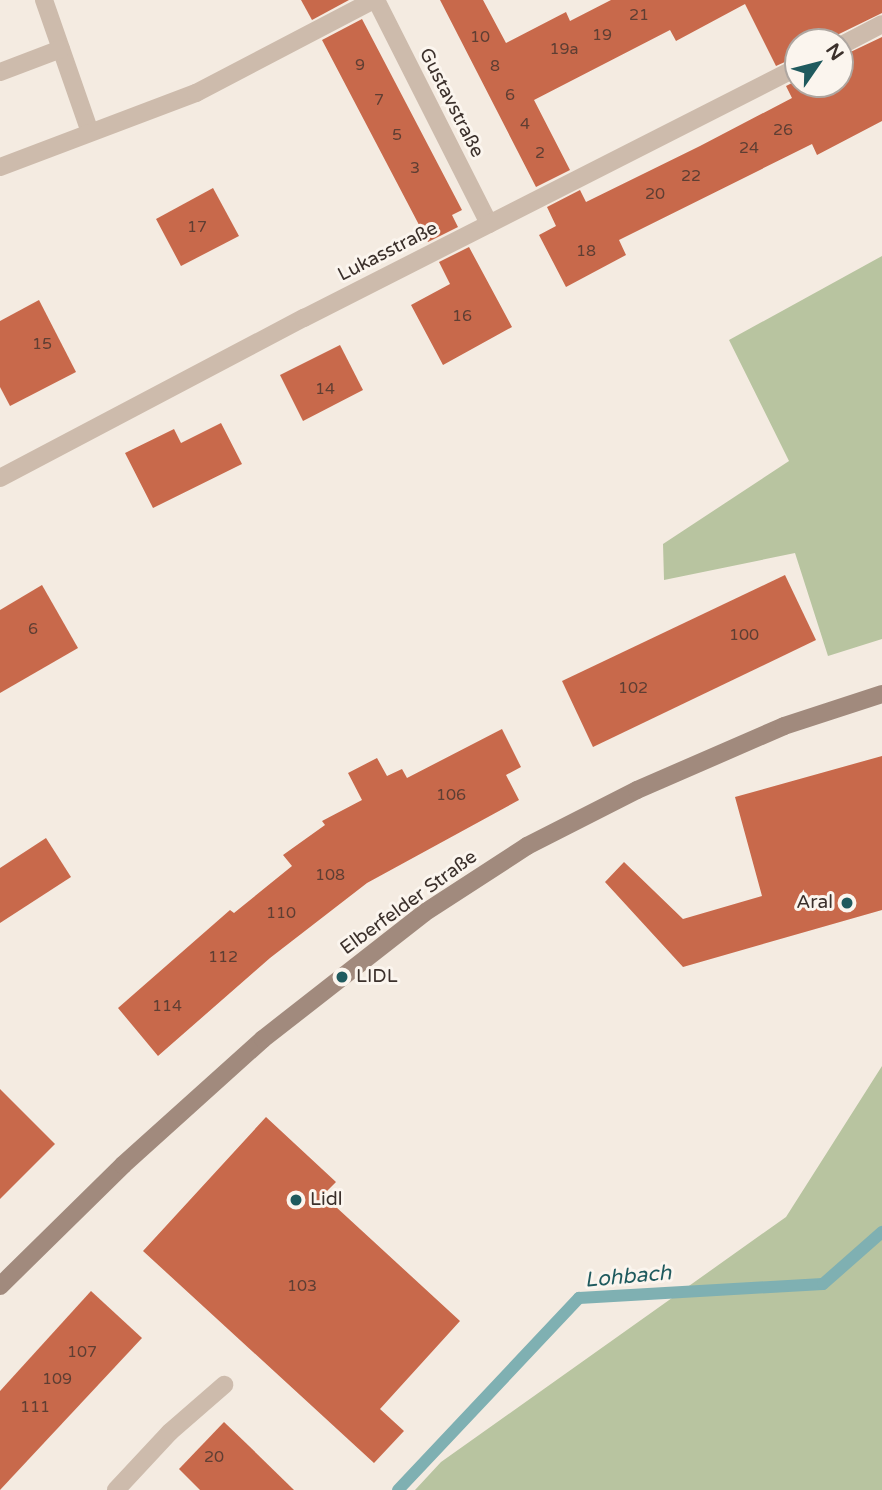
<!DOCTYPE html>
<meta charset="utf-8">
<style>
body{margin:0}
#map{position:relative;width:882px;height:1490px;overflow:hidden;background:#f4ebe1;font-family:"Varela Round",sans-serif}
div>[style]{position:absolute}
.green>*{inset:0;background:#b8c4a0}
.stream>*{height:12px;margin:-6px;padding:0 6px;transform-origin:6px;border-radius:6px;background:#7fb0b2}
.building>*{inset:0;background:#c8694b}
.minor>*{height:18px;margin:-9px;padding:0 9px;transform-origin:9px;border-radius:9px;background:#cdbbac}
.secondary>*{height:18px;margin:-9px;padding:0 9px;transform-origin:9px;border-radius:9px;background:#a18a7d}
.dots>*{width:19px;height:19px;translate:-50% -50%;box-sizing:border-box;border:4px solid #fbf5ee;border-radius:50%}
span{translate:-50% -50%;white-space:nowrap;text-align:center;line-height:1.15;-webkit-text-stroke:6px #fbf5ee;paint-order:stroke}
.number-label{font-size:16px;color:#5e3e33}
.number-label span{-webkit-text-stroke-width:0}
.street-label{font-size:19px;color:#3b302b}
.poi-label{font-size:19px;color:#3b302b}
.right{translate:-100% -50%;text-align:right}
.left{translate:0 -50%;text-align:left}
.water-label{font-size:21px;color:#1f5a5e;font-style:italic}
.north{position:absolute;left:784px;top:28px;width:70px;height:70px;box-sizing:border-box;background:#fbf5ee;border:2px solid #aea6a0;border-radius:50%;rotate:55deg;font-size:19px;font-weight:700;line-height:28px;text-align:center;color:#3b302b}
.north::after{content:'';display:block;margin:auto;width:24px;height:32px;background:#1f5a5e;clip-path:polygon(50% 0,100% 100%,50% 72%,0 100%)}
</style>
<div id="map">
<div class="green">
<div style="clip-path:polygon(882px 256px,882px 639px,828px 656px,795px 553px,664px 580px,663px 544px,789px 461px,729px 340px)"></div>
<div style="clip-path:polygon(882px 1066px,882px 1490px,415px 1490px,441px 1462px,786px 1217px)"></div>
</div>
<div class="stream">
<div style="left:398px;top:1490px;width:264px;rotate:-46.7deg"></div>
<div style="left:579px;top:1298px;width:244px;rotate:-3.3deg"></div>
<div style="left:823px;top:1284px;width:79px;rotate:-41.4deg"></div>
</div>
<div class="building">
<div style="clip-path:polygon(301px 0,349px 0,312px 20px)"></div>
<div style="clip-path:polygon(440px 0,483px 0,506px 43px,566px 12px,570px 21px,611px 0,882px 0,882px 13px,835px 36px,830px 42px,798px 42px,798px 56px,776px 66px,745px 4px,676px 41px,670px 30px,534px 100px,570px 170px,536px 187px)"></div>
<div style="clip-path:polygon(362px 19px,462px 210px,452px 215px,458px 227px,428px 242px,322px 40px)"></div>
<div style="clip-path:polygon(882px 37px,882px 121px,817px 155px,812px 144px,619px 240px,626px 255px,566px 287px,539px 235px,556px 226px,547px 207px,580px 190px,586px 202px,700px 146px,792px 98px,786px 86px,798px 80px,798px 84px,840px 84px,840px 57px)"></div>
<div style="clip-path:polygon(213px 188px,239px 236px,181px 266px,156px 219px)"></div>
<div style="clip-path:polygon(469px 247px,512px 327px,443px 365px,411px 305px,450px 284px,439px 262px)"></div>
<div style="clip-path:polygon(39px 300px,76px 372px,10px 406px,0 387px,0 321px)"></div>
<div style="clip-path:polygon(340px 345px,363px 390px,303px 421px,280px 375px)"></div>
<div style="clip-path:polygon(221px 423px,242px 464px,153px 508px,125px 453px,174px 429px,181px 443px)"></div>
<div style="clip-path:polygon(785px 575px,816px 640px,593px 747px,562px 681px)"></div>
<div style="clip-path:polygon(42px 585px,78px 648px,0 693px,0 610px)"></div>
<div style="clip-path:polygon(502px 729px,521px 767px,506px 775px,519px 800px,367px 883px,270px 958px,158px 1056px,118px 1008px,230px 910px,234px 913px,292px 866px,283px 855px,325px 825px,322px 821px,362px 800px,348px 773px,377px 758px,387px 776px,402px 769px,407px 778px)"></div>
<div style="clip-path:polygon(882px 756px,882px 910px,683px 967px,605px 882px,624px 862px,683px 919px,762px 896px,735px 797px)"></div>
<div style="clip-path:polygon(46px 838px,71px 877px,0 923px,0 868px)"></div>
<div style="clip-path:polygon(0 1089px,55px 1144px,0 1199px)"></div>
<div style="clip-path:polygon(266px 1117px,336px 1182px,323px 1195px,460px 1321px,380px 1409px,404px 1431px,374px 1463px,143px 1251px)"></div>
<div style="clip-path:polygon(91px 1291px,142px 1338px,0 1490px,0 1391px)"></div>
<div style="clip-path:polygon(224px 1422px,249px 1446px,294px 1490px,200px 1490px,179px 1469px)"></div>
</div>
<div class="minor">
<div style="left:44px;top:0;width:140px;rotate:70.8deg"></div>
<div style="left:376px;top:0;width:251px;rotate:63.2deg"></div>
<div style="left:840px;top:46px;width:47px;rotate:-27.6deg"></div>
<div style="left:0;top:72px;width:65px;rotate:-20.7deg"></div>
<div style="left:0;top:167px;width:210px;rotate:-20.7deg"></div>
<div style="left:196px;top:93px;width:201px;rotate:-27.6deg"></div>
<div style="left:0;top:478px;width:344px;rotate:-27.8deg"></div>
<div style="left:304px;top:318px;width:554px;rotate:-26.93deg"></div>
<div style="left:116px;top:1490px;width:79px;rotate:-47deg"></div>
<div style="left:170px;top:1432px;width:72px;rotate:-41deg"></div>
</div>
<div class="secondary">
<div style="left:0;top:1286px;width:173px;rotate:-44.5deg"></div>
<div style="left:123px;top:1165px;width:188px;rotate:-42deg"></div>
<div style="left:263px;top:1039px;width:204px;rotate:-38deg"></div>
<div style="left:424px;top:913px;width:123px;rotate:-33deg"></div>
<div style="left:527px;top:846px;width:123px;rotate:-27deg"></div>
<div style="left:637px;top:790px;width:160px;rotate:-23.5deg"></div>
<div style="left:784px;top:726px;width:103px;rotate:-18.1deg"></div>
</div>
<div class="dots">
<div style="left:847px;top:903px;background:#1f5a5e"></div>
<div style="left:342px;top:977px;background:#1f5a5e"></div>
<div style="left:296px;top:1200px;background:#1f5a5e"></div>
</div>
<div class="number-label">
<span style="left:639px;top:15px">21</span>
<span style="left:602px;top:35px">19</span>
<span style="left:480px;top:37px">10</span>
<span style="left:564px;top:49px">19a</span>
<span style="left:360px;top:65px">9</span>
<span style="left:495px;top:66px">8</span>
<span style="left:510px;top:95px">6</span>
<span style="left:379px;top:100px">7</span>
<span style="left:525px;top:124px">4</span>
<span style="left:783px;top:130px">26</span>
<span style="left:397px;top:135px">5</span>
<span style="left:749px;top:148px">24</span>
<span style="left:540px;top:153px">2</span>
<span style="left:415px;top:168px">3</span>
<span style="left:691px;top:176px">22</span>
<span style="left:655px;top:194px">20</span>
<span style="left:197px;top:227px">17</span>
<span style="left:586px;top:251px">18</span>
<span style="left:462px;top:316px">16</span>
<span style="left:42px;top:344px">15</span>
<span style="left:325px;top:389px">14</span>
<span style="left:33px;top:629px">6</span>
<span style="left:744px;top:635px">100</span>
<span style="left:633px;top:688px">102</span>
<span style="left:451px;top:795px">106</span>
<span style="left:330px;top:875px">108</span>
<span style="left:281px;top:913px">110</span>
<span style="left:223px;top:957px">112</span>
<span style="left:167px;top:1006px">114</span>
<span style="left:302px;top:1286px">103</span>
<span style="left:82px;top:1352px">107</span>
<span style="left:57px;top:1379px">109</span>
<span style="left:35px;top:1407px">111</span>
<span style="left:214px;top:1457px">20</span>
</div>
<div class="street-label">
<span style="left:451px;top:103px;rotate:63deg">Gustavstraße</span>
<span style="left:388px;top:252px;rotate:-27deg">Lukasstraße</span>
<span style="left:409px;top:903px;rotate:-36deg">Elberfelder Straße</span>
</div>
<div class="poi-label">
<span class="right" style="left:833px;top:903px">Aral</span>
<span class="left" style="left:356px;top:977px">LIDL</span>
<span class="left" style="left:310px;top:1200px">Lidl</span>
</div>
<div class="water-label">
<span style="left:628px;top:1277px;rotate:-5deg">Lohbach</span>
</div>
<div class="north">N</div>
</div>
